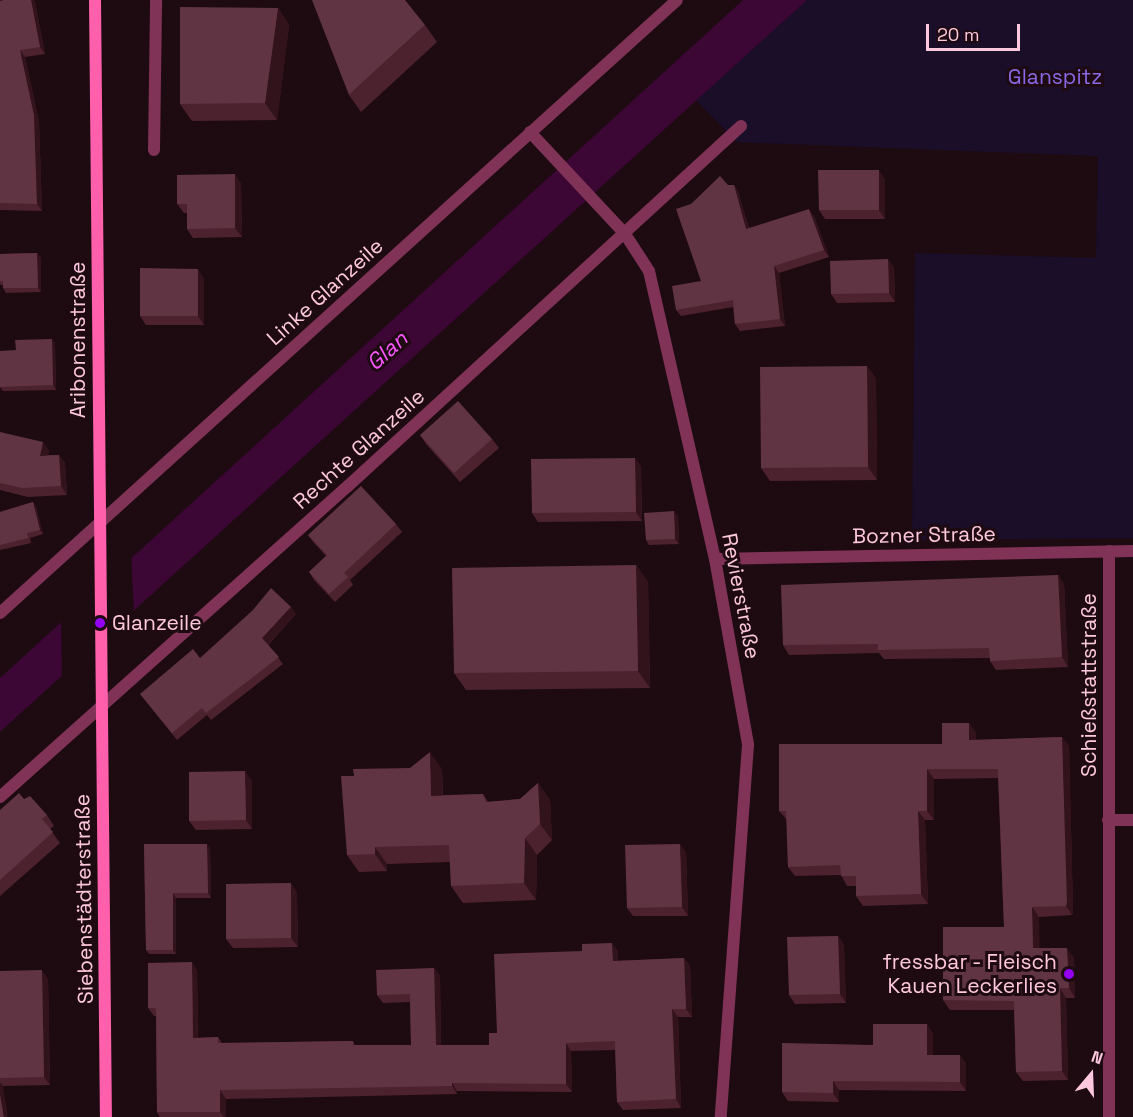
<!DOCTYPE html>
<meta charset="utf-8">
<style>
body{margin:0}
#map{position:relative;width:1133px;height:1117px;overflow:hidden;background:#1e0b11;font-family:"Space Grotesk",sans-serif}
div>[style]{position:absolute}
.green>*{inset:0;background:#1a0e29}
.water>*{inset:0;background:#3c0635}
.pier>*{inset:0;background:#1e0b11}
.lane>*{height:12px;margin:-6px;padding:0 6px;transform-origin:6px;border-radius:6px;background:#803356}
.street>*{height:12px;margin:-6px;padding:0 6px;transform-origin:6px;border-radius:6px;background:#803356}
.secondary>*{height:12px;margin:-6px;padding:0 6px;transform-origin:6px;border-radius:6px;background:#ff5fab}
.wall>*{inset:0;background:#4d222f}
.shaded-wall>*{inset:0;background:#32121b}
.building>*{inset:0;background:#603442}
.dots>*{width:16px;height:16px;translate:-50% -50%;box-sizing:border-box;border:3px solid #1e0b11;border-radius:50%}
span{translate:-50% -50%;white-space:nowrap;text-align:center;line-height:1.15;-webkit-text-stroke:6px #1e0b11;paint-order:stroke}
.park-label{font-size:21px;color:#8a69e8}
.street-label{font-size:21px;color:#ffc8dd}
.poi-label{font-size:21px;color:#ffc8dd}
.left{translate:0 -50%;text-align:left}
.right{translate:-100% -50%;text-align:right}
.water-label{font-size:22px;color:#f956ff;font-style:italic}
.north{position:absolute;left:1061px;top:1045px;width:60px;height:60px;-webkit-text-stroke:4px #1e0b11;paint-order:stroke;rotate:19deg;font-size:16px;font-weight:700;line-height:24px;text-align:center;color:#ffc8dd}
.north::after{content:'';display:block;margin:auto;width:21px;height:27px;background:#ffc8dd;clip-path:polygon(50% 0,100% 100%,50% 72%,0 100%)}
.scale{position:absolute;left:926px;top:24px;width:94px;height:27px;box-sizing:border-box;border:3px solid #ffc8dd;border-top:0;padding-left:8px;font-size:18px;line-height:21px;white-space:nowrap;color:#ffc8dd;-webkit-text-stroke:4px #1e0b11;paint-order:stroke}
</style>
<div id="map">
<div class="green">
<div style="clip-path:polygon(807px 0,1133px 0,1133px 538px,912px 540px,915px 253px,1096px 258px,1098px 156px,737px 142px,696px 100px)"></div>
</div>
<div class="water">
<div style="clip-path:polygon(743px 0,807px 0,0 732px,0 678px)"></div>
</div>
<div class="pier">
<div style="clip-path:polygon(131px 554px,134px 614px,62px 680px,61px 618px)"></div>
</div>
<div class="lane">
<div style="left:154px;top:150px;width:150px;rotate:-89.2deg"></div>
</div>
<div class="street">
<div style="left:530px;top:132px;width:139px;rotate:47deg"></div>
<div style="left:625px;top:234px;width:44px;rotate:57deg"></div>
<div style="left:649px;top:271px;width:295px;rotate:77.1deg"></div>
<div style="left:715px;top:559px;width:189px;rotate:79.9deg"></div>
<div style="left:748px;top:745px;width:373px;rotate:94.2deg"></div>
<div style="left:715px;top:559px;width:418px;rotate:-1.1deg"></div>
<div style="left:0;top:613px;width:913px;rotate:-42.16deg"></div>
<div style="left:0;top:797px;width:467px;rotate:-41.8deg"></div>
<div style="left:348px;top:486px;width:533px;rotate:-42.49deg"></div>
<div style="left:1108px;top:820px;width:25px"></div>
<div style="left:1109px;top:1117px;width:566px;rotate:-90deg"></div>
</div>
<div class="secondary">
<div style="left:95px;top:0;width:1117px;rotate:89.44deg"></div>
</div>
<div class="wall">
<div style="clip-path:polygon(4px 0,34px 0,35px 2px,45px 54px,25px 57px,39px 122px,42px 211px,0 210px,0 1px)"></div>
<div style="clip-path:polygon(278px 8px,289px 25px,277px 120px,192px 121px,180px 104px)"></div>
<div style="clip-path:polygon(425px 25px,437px 42px,361px 112px,349px 95px)"></div>
<div style="clip-path:polygon(885px 179px,885px 219px,825px 219px,819px 210px)"></div>
<div style="clip-path:polygon(241px 183px,242px 237px,193px 238px,187px 229px,187px 213px,184px 213px,177px 204px)"></div>
<div style="clip-path:polygon(728px 185px,734px 185px,738px 192px,749px 228px,814px 216px,829px 257px,779px 273px,785px 326px,740px 331px,735px 324px,733px 307px,681px 316px,676px 310px,701px 281px,691px 204px)"></div>
<div style="clip-path:polygon(37px 253px,41px 258px,41px 292px,6px 293px,3px 288px,3px 285px,1px 285px,0 284px,0 254px)"></div>
<div style="clip-path:polygon(888px 259px,894px 268px,895px 302px,837px 303px,831px 294px)"></div>
<div style="clip-path:polygon(204px 278px,204px 325px,146px 325px,140px 316px)"></div>
<div style="clip-path:polygon(55px 343px,56px 390px,3px 391px,0 387px,16px 350px)"></div>
<div style="clip-path:polygon(867px 366px,876px 379px,877px 480px,770px 481px,761px 468px)"></div>
<div style="clip-path:polygon(0 432px,49px 450px,48px 455px,59px 455px,65px 463px,67px 495px,28px 497px,0 490px)"></div>
<div style="clip-path:polygon(420px 435px,492px 439px,499px 448px,460px 482px,426px 444px)"></div>
<div style="clip-path:polygon(635px 458px,641px 467px,642px 521px,538px 522px,532px 513px)"></div>
<div style="clip-path:polygon(33px 502px,36px 507px,43px 534px,30px 538px,31px 543px,0 550px,0 512px)"></div>
<div style="clip-path:polygon(678px 516px,679px 544px,649px 545px,646px 540px)"></div>
<div style="clip-path:polygon(396px 524px,402px 532px,350px 580px,353px 585px,335px 602px,314px 580px,309px 572px,326px 556px,314px 543px,308px 535px)"></div>
<div style="clip-path:polygon(636px 565px,648px 582px,650px 688px,466px 690px,454px 673px)"></div>
<div style="clip-path:polygon(1058px 575px,1064px 584px,1068px 667px,996px 670px,990px 661px,990px 658px,884px 659px,879px 653px,789px 655px,783px 645px)"></div>
<div style="clip-path:polygon(296px 614px,268px 645px,283px 664px,211px 720px,207px 715px,177px 740px,140px 694px,200px 658px)"></div>
<div style="clip-path:polygon(969px 723px,976px 733px,976px 740px,1062px 737px,1069px 746px,1073px 912px,1072px 915px,1039px 917px,1039px 948px,1074px 958px,1075px 998px,1066px 998px,1068px 1080px,1023px 1081px,1016px 1072px,1014px 1010px,950px 1010px,943px 1000px,1004px 927px,998px 778px,934px 779px,934px 820px,925px 820px,928px 904px,863px 906px,856px 896px,856px 886px,847px 886px,841px 875px,795px 876px,788px 867px,787px 820px,779px 811px,942px 744px)"></div>
<div style="clip-path:polygon(442px 769px,443px 795px,483px 794px,488px 802px,520px 799px,538px 783px,550px 800px,552px 840px,537px 855px,536px 900px,463px 903px,451px 886px,450px 862px,387px 864px,387px 871px,359px 872px,347px 855px,354px 776px)"></div>
<div style="clip-path:polygon(252px 781px,252px 829px,196px 830px,189px 821px)"></div>
<div style="clip-path:polygon(24px 799px,47px 815px,54px 826px,50px 829px,60px 843px,0 896px,0 810px)"></div>
<div style="clip-path:polygon(144px 844px,210px 848px,211px 898px,176px 898px,176px 954px,149px 954px,146px 950px)"></div>
<div style="clip-path:polygon(686px 852px,688px 916px,633px 916px,627px 908px)"></div>
<div style="clip-path:polygon(297px 892px,298px 947px,233px 948px,226px 939px)"></div>
<div style="clip-path:polygon(838px 936px,844px 945px,846px 1003px,795px 1004px,789px 995px)"></div>
<div style="clip-path:polygon(618px 951px,618px 961px,684px 958px,690px 966px,692px 1017px,678px 1017px,681px 1108px,623px 1110px,617px 1102px,615px 1050px,571px 1051px,572px 1092px,457px 1091px,457px 1094px,226px 1099px,226px 1117px,160px 1117px,157px 1112px,156px 1016px,154px 1016px,148px 1008px,197px 970px,198px 1038px,218px 1037px,222px 1043px,353px 1041px,355px 1045px,411px 1045px,410px 1002px,383px 1003px,377px 995px,434px 968px,440px 976px,441px 1045px,489px 1045px,497px 1033px)"></div>
<div style="clip-path:polygon(0 971px,48px 979px,50px 1085px,3px 1086px,0 1117px)"></div>
<div style="clip-path:polygon(933px 1033px,933px 1055px,966px 1063px,966px 1091px,839px 1090px,839px 1102px,788px 1101px,782px 1092px,873px 1045px)"></div>
</div>
<div class="shaded-wall">
<div style="clip-path:polygon(31px 0,34px 0,35px 2px,45px 54px,40px 47px)"></div>
<div style="clip-path:polygon(278px 8px,289px 25px,277px 120px,265px 103px)"></div>
<div style="clip-path:polygon(20px 50px,25px 57px,39px 122px,42px 211px,37px 204px)"></div>
<div style="clip-path:polygon(879px 170px,885px 179px,885px 219px,879px 210px)"></div>
<div style="clip-path:polygon(235px 174px,241px 183px,242px 237px,235px 228px)"></div>
<div style="clip-path:polygon(734px 185px,738px 192px,751px 236px,746px 229px)"></div>
<div style="clip-path:polygon(809px 209px,814px 216px,829px 257px,824px 250px)"></div>
<div style="clip-path:polygon(37px 253px,41px 258px,41px 292px,38px 288px)"></div>
<div style="clip-path:polygon(888px 259px,894px 268px,895px 302px,889px 293px)"></div>
<div style="clip-path:polygon(774px 266px,779px 273px,785px 326px,780px 319px)"></div>
<div style="clip-path:polygon(198px 269px,204px 278px,204px 325px,198px 316px)"></div>
<div style="clip-path:polygon(52px 339px,55px 343px,56px 390px,53px 385px)"></div>
<div style="clip-path:polygon(867px 366px,876px 379px,877px 480px,868px 467px)"></div>
<div style="clip-path:polygon(43px 442px,49px 450px,45px 464px,40px 456px)"></div>
<div style="clip-path:polygon(59px 455px,65px 463px,67px 495px,61px 486px)"></div>
<div style="clip-path:polygon(635px 458px,641px 467px,642px 521px,636px 512px)"></div>
<div style="clip-path:polygon(33px 502px,36px 507px,43px 534px,40px 530px)"></div>
<div style="clip-path:polygon(674px 511px,678px 516px,679px 544px,675px 539px)"></div>
<div style="clip-path:polygon(636px 565px,648px 582px,650px 688px,638px 671px)"></div>
<div style="clip-path:polygon(1058px 575px,1064px 584px,1068px 667px,1062px 657px)"></div>
<div style="clip-path:polygon(291px 607px,296px 614px,267px 645px,262px 638px)"></div>
<div style="clip-path:polygon(969px 723px,976px 733px,976px 749px,969px 740px)"></div>
<div style="clip-path:polygon(1062px 737px,1069px 746px,1073px 912px,1072px 915px,1066px 906px)"></div>
<div style="clip-path:polygon(430px 752px,442px 769px,443px 813px,431px 796px)"></div>
<div style="clip-path:polygon(927px 769px,934px 779px,934px 820px,927px 811px)"></div>
<div style="clip-path:polygon(245px 771px,252px 781px,252px 829px,246px 820px)"></div>
<div style="clip-path:polygon(538px 783px,550px 800px,552px 840px,540px 824px)"></div>
<div style="clip-path:polygon(918px 811px,925px 820px,928px 904px,921px 894px)"></div>
<div style="clip-path:polygon(525px 838px,537px 855px,536px 900px,524px 883px)"></div>
<div style="clip-path:polygon(207px 844px,210px 848px,211px 898px,208px 893px)"></div>
<div style="clip-path:polygon(680px 844px,686px 852px,688px 916px,682px 907px)"></div>
<div style="clip-path:polygon(375px 847px,387px 864px,387px 871px,375px 854px)"></div>
<div style="clip-path:polygon(291px 883px,297px 892px,298px 947px,291px 938px)"></div>
<div style="clip-path:polygon(173px 893px,176px 898px,176px 954px,173px 950px)"></div>
<div style="clip-path:polygon(1032px 907px,1039px 917px,1040px 958px,1033px 948px)"></div>
<div style="clip-path:polygon(838px 936px,844px 945px,846px 1003px,840px 994px)"></div>
<div style="clip-path:polygon(612px 943px,618px 951px,618px 969px,613px 961px)"></div>
<div style="clip-path:polygon(1067px 948px,1074px 958px,1075px 998px,1069px 988px)"></div>
<div style="clip-path:polygon(684px 958px,690px 966px,692px 1017px,686px 1009px)"></div>
<div style="clip-path:polygon(192px 962px,197px 970px,198px 1046px,193px 1038px)"></div>
<div style="clip-path:polygon(434px 968px,440px 976px,441px 1053px,436px 1045px)"></div>
<div style="clip-path:polygon(42px 970px,48px 979px,50px 1085px,44px 1077px)"></div>
<div style="clip-path:polygon(1060px 988px,1066px 998px,1068px 1080px,1062px 1071px)"></div>
<div style="clip-path:polygon(672px 1009px,678px 1017px,681px 1108px,676px 1099px)"></div>
<div style="clip-path:polygon(927px 1024px,933px 1033px,933px 1063px,927px 1055px)"></div>
<div style="clip-path:polygon(566px 1043px,571px 1051px,572px 1092px,566px 1084px)"></div>
<div style="clip-path:polygon(960px 1055px,966px 1063px,966px 1091px,960px 1082px)"></div>
<div style="clip-path:polygon(833px 1081px,839px 1090px,839px 1102px,833px 1093px)"></div>
<div style="clip-path:polygon(0 1082px,3px 1086px,8px 1117px,4px 1117px,0 1095px)"></div>
<div style="clip-path:polygon(452px 1083px,457px 1091px,457px 1094px,452px 1086px)"></div>
<div style="clip-path:polygon(220px 1090px,226px 1099px,226px 1117px,224px 1117px,220px 1112px)"></div>
</div>
<div class="building">
<div style="clip-path:polygon(4px 0,31px 0,40px 47px,20px 50px,34px 115px,37px 204px,0 203px,0 1px)"></div>
<div style="clip-path:polygon(312px 0,405px 0,425px 25px,349px 95px)"></div>
<div style="clip-path:polygon(180px 7px,278px 8px,265px 103px,180px 104px)"></div>
<div style="clip-path:polygon(818px 170px,879px 170px,879px 210px,819px 210px)"></div>
<div style="clip-path:polygon(235px 174px,235px 228px,187px 229px,187px 204px,177px 204px,177px 175px)"></div>
<div style="clip-path:polygon(720px 176px,728px 185px,734px 185px,746px 229px,809px 209px,824px 250px,774px 266px,780px 319px,735px 324px,733px 300px,676px 310px,672px 286px,701px 281px,676px 209px,691px 204px)"></div>
<div style="clip-path:polygon(37px 253px,38px 288px,3px 288px,3px 281px,0 281px,0 254px)"></div>
<div style="clip-path:polygon(888px 259px,889px 293px,831px 294px,830px 261px)"></div>
<div style="clip-path:polygon(140px 268px,198px 269px,198px 316px,140px 316px)"></div>
<div style="clip-path:polygon(52px 339px,53px 385px,0 387px,0 351px,16px 350px,15px 340px)"></div>
<div style="clip-path:polygon(867px 366px,868px 467px,761px 468px,760px 367px)"></div>
<div style="clip-path:polygon(458px 401px,492px 439px,454px 473px,420px 435px)"></div>
<div style="clip-path:polygon(0 432px,43px 442px,40px 456px,59px 455px,61px 486px,22px 488px,0 483px)"></div>
<div style="clip-path:polygon(635px 458px,636px 512px,532px 513px,531px 459px)"></div>
<div style="clip-path:polygon(361px 486px,396px 524px,344px 573px,348px 577px,329px 594px,309px 572px,327px 555px,308px 535px)"></div>
<div style="clip-path:polygon(33px 502px,40px 530px,27px 533px,28px 538px,0 545px,0 512px)"></div>
<div style="clip-path:polygon(674px 511px,675px 539px,646px 540px,644px 513px)"></div>
<div style="clip-path:polygon(636px 565px,638px 671px,454px 673px,452px 568px)"></div>
<div style="clip-path:polygon(1058px 575px,1062px 657px,990px 661px,989px 648px,878px 650px,878px 644px,783px 645px,781px 585px)"></div>
<div style="clip-path:polygon(271px 588px,291px 607px,262px 638px,279px 657px,206px 713px,202px 708px,172px 733px,140px 694px,193px 649px,200px 658px,253px 610px)"></div>
<div style="clip-path:polygon(942px 723px,969px 723px,969px 740px,1062px 737px,1067px 902px,1066px 906px,1032px 907px,1033px 948px,1067px 948px,1069px 988px,1060px 988px,1062px 1071px,1016px 1072px,1014px 1001px,943px 1000px,943px 927px,1004px 927px,998px 769px,927px 769px,927px 811px,918px 811px,921px 894px,856px 896px,856px 876px,841px 876px,840px 865px,788px 867px,786px 811px,779px 811px,779px 744px,942px 744px)"></div>
<div style="clip-path:polygon(430px 752px,431px 796px,483px 794px,486px 802px,520px 799px,538px 783px,540px 824px,525px 838px,524px 883px,451px 886px,449px 845px,375px 847px,375px 854px,347px 855px,341px 776px,354px 776px,353px 769px,410px 768px)"></div>
<div style="clip-path:polygon(245px 771px,246px 820px,189px 821px,189px 772px)"></div>
<div style="clip-path:polygon(19px 793px,24px 799px,30px 796px,47px 815px,42px 819px,53px 832px,0 880px,0 810px)"></div>
<div style="clip-path:polygon(144px 844px,207px 844px,208px 893px,173px 893px,173px 950px,146px 950px)"></div>
<div style="clip-path:polygon(680px 844px,682px 907px,627px 908px,625px 845px)"></div>
<div style="clip-path:polygon(291px 883px,291px 938px,226px 939px,226px 884px)"></div>
<div style="clip-path:polygon(838px 936px,840px 994px,789px 995px,787px 937px)"></div>
<div style="clip-path:polygon(612px 943px,613px 961px,684px 958px,686px 1009px,672px 1009px,676px 1099px,617px 1102px,615px 1041px,566px 1043px,566px 1084px,452px 1083px,452px 1086px,220px 1090px,220px 1112px,157px 1112px,156px 1008px,148px 1008px,148px 963px,192px 962px,193px 1038px,218px 1037px,218px 1043px,353px 1041px,353px 1045px,411px 1045px,410px 994px,377px 995px,376px 970px,434px 968px,436px 1045px,489px 1045px,489px 1033px,497px 1033px,494px 954px,582px 951px,582px 944px)"></div>
<div style="clip-path:polygon(42px 970px,44px 1077px,0 1078px,0 971px)"></div>
<div style="clip-path:polygon(873px 1024px,927px 1024px,927px 1055px,960px 1055px,960px 1082px,833px 1081px,833px 1093px,782px 1092px,782px 1043px,873px 1045px)"></div>
<div style="clip-path:polygon(0 1095px,4px 1117px,0 1117px)"></div>
</div>
<div class="dots">
<div style="left:100px;top:623px;background:#9300f3"></div>
<div style="left:1069px;top:974px;background:#9300f3"></div>
</div>
<div class="park-label">
<span style="left:1055px;top:77px">Glanspitz</span>
</div>
<div class="street-label">
<span style="left:325px;top:292px;rotate:-42deg">Linke Glanzeile</span>
<span style="left:78px;top:340px;rotate:-90deg">Aribonenstraße</span>
<span style="left:359px;top:449px;rotate:-42deg">Rechte Glanzeile</span>
<span style="left:924px;top:535px;rotate:-1deg">Bozner Straße</span>
<span style="left:741px;top:596px;rotate:79deg">Revierstraße</span>
<span style="left:1089px;top:685px;rotate:-90deg">Schießstattstraße</span>
<span style="left:84px;top:899px;rotate:-91deg">Siebenstädterstraße</span>
</div>
<div class="poi-label">
<span class="left" style="left:112px;top:623px">Glanzeile</span>
<span class="right" style="left:1057px;top:974px">fressbar - Fleisch<br>Kauen Leckerlies</span>
</div>
<div class="water-label">
<span style="left:387px;top:351px;rotate:-42deg">Glan</span>
</div>
<div class="north">N</div>
<div class="scale">20 m</div>
</div>
